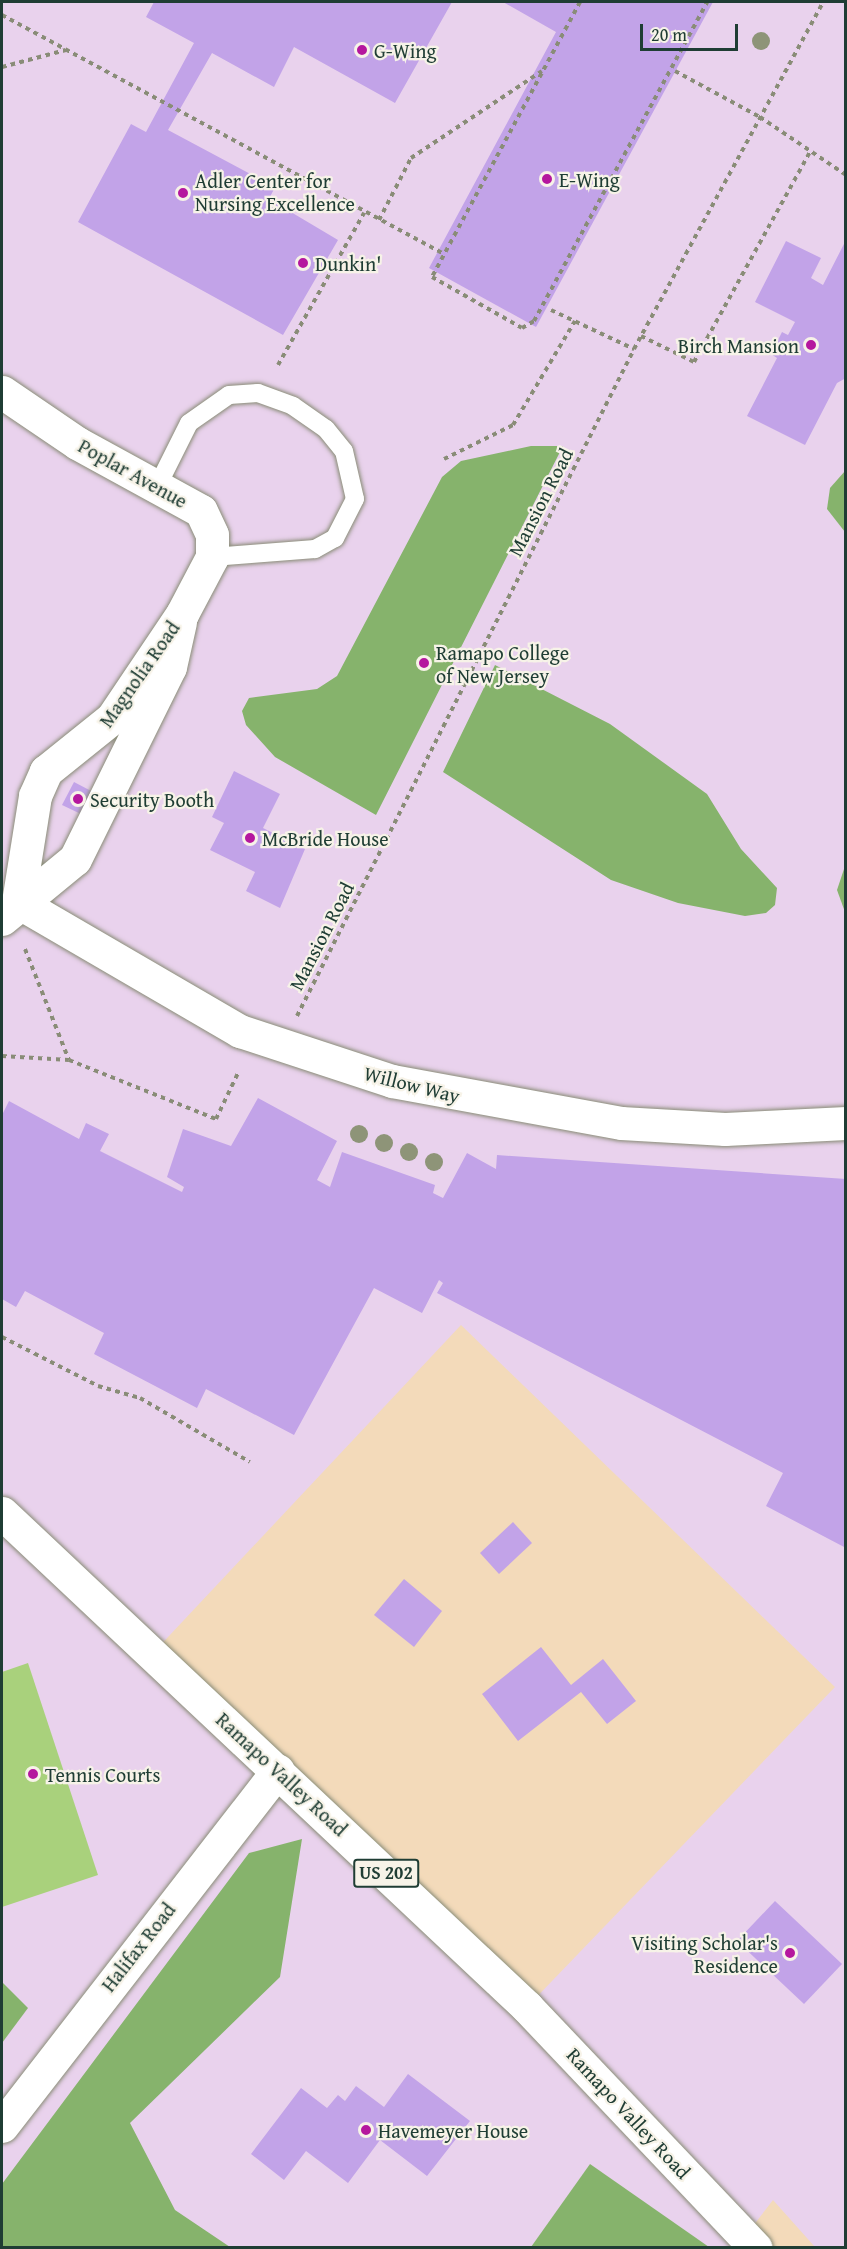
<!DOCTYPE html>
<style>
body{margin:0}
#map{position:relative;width:847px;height:2249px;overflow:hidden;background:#f3daba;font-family:"Gentium Book Plus",serif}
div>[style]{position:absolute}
.built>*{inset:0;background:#e9d2ed}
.green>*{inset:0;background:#a9d17c}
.forest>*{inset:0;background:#86b36c}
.building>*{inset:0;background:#c2a3e8}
.path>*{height:4px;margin-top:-2px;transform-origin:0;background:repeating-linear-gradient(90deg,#898c77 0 4.5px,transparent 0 9px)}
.roads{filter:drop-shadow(0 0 2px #898c77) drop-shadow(0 0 2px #898c77)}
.lane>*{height:18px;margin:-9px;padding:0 9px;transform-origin:9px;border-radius:9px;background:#fff}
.street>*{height:33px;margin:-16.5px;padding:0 16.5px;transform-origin:16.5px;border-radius:16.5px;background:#fff}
.primary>*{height:33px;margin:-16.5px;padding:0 16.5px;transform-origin:16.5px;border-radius:16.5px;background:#fff}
.trees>*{width:18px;height:18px;margin:-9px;border-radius:50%;background:#8e9478}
.dots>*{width:16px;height:16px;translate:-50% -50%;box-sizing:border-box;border:3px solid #f7f3e8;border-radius:50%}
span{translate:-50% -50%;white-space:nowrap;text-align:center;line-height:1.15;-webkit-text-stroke:4.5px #f7f3e8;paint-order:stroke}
.shield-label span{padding:2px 4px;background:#f7f3e8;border:2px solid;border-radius:4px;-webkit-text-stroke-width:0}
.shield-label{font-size:18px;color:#1f3d34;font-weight:700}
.poi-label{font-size:20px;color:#1f3d34}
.left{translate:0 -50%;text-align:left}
.right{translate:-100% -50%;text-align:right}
.street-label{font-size:20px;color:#1f3d34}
.frame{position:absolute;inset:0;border:3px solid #1f3d34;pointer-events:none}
.scale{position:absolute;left:640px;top:24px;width:98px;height:27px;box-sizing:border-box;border:3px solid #1f3d34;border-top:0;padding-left:8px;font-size:18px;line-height:21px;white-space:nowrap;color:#1f3d34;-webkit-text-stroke:4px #f7f3e8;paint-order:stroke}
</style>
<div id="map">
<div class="built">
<div style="clip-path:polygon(evenodd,2px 2px,845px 2px,845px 2247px,815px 2247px,773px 2200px,736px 2248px,53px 2247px,2px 2203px,2px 2px,461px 1325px,835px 1687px,527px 2007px,153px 1653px,461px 1325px)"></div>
</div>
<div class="green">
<div style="clip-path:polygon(28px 1663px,98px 1875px,2px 1907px,2px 1672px)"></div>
</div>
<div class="forest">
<div style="clip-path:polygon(531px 446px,563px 446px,376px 815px,275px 757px,246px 725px,242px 711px,249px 698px,317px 689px,337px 676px,442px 477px,461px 461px)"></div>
<div style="clip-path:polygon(845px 471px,846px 471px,845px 532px,827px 509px,830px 488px)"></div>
<div style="clip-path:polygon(495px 665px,610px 724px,707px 794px,741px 849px,777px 888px,775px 905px,766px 913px,745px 916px,678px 903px,611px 880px,443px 772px)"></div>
<div style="clip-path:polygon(845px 866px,845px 912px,837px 890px)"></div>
<div style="clip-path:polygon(302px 1839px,280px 1977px,130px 2123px,175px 2210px,230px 2247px,2px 2247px,2px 2184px,249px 1853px)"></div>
<div style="clip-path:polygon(2px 1982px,28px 2008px,2px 2043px)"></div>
<div style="clip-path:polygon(590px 2164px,709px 2247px,531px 2247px)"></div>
</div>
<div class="building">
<div style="clip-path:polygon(154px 2px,452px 2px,395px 103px,294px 47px,274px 87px,212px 53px,168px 130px,275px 187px,269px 199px,338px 240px,283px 335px,78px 222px,131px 124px,146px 132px,194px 43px,146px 17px)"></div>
<div style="clip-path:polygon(503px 2px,713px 2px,536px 327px,429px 268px,556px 32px)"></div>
<div style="clip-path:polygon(846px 240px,846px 378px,837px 383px,805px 445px,747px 416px,777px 358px,771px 354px,782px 332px,788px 335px,795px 322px,755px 302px,786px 241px,821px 258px,811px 278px,823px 285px)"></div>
<div style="clip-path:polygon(234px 771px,280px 794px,263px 828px,305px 849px,280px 908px,246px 891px,255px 872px,210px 850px,224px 823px,212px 817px)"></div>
<div style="clip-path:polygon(74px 782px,95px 793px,83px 815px,62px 805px)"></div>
<div style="clip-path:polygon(258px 1098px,337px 1141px,317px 1180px,330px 1187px,342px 1152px,435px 1185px,433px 1193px,443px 1198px,467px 1153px,496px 1169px,497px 1155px,846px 1179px,846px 1548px,766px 1506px,783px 1473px,437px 1293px,443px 1283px,439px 1280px,422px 1313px,374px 1288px,294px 1435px,206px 1389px,197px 1408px,94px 1354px,104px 1333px,25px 1291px,16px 1307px,2px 1299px,2px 1115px,9px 1101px,79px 1139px,86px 1123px,109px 1134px,100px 1151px,182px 1192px,184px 1187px,167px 1177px,183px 1129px,231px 1146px)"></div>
<div style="clip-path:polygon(513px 1522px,532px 1543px,499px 1574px,480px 1553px)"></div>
<div style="clip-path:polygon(404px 1579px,442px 1611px,414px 1647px,374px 1615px)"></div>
<div style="clip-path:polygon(541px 1647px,571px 1685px,603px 1659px,636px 1701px,607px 1724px,581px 1692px,518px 1741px,482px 1694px)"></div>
<div style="clip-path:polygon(775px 1901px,842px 1964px,804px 2004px,737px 1941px)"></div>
<div style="clip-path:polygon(408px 2074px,470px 2121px,427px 2176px,380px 2140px,348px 2183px,306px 2151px,284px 2180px,251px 2154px,301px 2088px,327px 2108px,338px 2095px,345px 2101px,356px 2086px,384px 2107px)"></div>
</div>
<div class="path">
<div style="left:580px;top:2px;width:312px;rotate:118.3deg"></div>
<div style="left:432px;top:277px;width:103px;rotate:29.5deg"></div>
<div style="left:522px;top:328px;width:14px;rotate:-30deg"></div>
<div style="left:534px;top:321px;width:363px;rotate:-61.5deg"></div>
<div style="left:2px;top:15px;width:502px;rotate:28.4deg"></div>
<div style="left:2px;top:67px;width:66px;rotate:-14.9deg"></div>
<div style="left:675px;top:71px;width:97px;rotate:28.4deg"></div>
<div style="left:760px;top:117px;width:104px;rotate:34deg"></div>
<div style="left:379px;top:220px;width:70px;rotate:-62.7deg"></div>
<div style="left:411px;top:158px;width:157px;rotate:-33.6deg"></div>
<div style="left:551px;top:310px;width:92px;rotate:25.2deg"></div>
<div style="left:641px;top:336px;width:59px;rotate:26.1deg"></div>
<div style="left:694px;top:362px;width:242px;rotate:-61.1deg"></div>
<div style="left:278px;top:365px;width:175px;rotate:-60.5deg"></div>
<div style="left:444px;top:459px;width:77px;rotate:-26.2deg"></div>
<div style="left:513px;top:425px;width:121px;rotate:-59.2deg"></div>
<div style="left:25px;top:949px;width:119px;rotate:68.4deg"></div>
<div style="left:297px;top:1016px;width:747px;rotate:-63.19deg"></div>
<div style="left:634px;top:349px;width:395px;rotate:-61.4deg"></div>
<div style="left:2px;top:1056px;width:67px;rotate:3.4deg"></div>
<div style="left:69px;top:1060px;width:158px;rotate:21.9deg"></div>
<div style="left:216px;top:1119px;width:53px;rotate:-64.4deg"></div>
<div style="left:2px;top:1337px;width:108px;rotate:27deg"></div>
<div style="left:98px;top:1386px;width:44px;rotate:15.9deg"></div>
<div style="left:140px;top:1398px;width:127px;rotate:30.2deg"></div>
</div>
<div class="roads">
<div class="lane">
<div style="left:158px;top:485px;width:69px;rotate:-63.4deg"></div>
<div style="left:189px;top:423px;width:49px;rotate:-35deg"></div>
<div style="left:229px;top:395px;width:29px;rotate:-4deg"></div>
<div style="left:258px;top:393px;width:37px;rotate:20deg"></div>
<div style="left:293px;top:406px;width:40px;rotate:34.9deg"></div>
<div style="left:326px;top:429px;width:28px;rotate:51deg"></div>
<div style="left:344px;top:451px;width:49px;rotate:77.1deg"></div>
<div style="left:355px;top:499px;width:44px;rotate:117.1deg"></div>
<div style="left:335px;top:538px;width:23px;rotate:151deg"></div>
<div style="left:315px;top:549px;width:103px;rotate:175.6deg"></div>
</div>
<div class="street">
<div style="left:2px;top:392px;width:91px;rotate:34.2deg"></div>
<div style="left:77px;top:443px;width:141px;rotate:28.7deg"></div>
<div style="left:201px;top:511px;width:26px;rotate:65deg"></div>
<div style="left:212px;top:535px;width:22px;rotate:90deg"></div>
<div style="left:212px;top:557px;width:64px;rotate:117.8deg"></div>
<div style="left:182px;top:614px;width:125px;rotate:123.9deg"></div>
<div style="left:112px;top:718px;width:85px;rotate:141.2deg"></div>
<div style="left:46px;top:771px;width:27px;rotate:114deg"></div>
<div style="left:35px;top:796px;width:107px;rotate:99.1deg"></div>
<div style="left:18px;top:902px;width:257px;rotate:30.2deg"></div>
<div style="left:240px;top:1031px;width:160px;rotate:18.2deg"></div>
<div style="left:392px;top:1081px;width:233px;rotate:10.4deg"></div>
<div style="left:621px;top:1123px;width:104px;rotate:3.3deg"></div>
<div style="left:725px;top:1129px;width:121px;rotate:-2.8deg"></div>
<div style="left:2px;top:919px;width:94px;rotate:-39.4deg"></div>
<div style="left:75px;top:859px;width:214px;rotate:-63.7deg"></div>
<div style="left:170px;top:667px;width:46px;rotate:-77.5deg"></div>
<div style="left:2px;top:2126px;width:450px;rotate:-52.2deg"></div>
</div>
<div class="primary">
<div style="left:2px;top:1513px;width:721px;rotate:43.26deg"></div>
<div style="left:527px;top:2007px;width:332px;rotate:46.5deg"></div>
</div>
</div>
<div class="trees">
<div style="left:761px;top:41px"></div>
<div style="left:359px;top:1134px"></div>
<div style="left:384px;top:1143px"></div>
<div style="left:409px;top:1152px"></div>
<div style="left:434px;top:1162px"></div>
</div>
<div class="dots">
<div style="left:362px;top:50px;background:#b5179e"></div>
<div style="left:547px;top:179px;background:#b5179e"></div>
<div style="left:183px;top:193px;background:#b5179e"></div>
<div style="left:303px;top:263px;background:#b5179e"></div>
<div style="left:811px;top:345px;background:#b5179e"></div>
<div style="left:424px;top:663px;background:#b5179e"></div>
<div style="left:78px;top:799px;background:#b5179e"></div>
<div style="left:250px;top:838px;background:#b5179e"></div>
<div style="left:33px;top:1774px;background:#b5179e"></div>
<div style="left:790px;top:1953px;background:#b5179e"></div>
<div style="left:366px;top:2130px;background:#b5179e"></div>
</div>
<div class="shield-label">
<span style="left:386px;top:1873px">US 202</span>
</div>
<div class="poi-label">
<span class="left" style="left:374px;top:50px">G-Wing</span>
<span class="left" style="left:559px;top:179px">E-Wing</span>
<span class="left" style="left:195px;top:192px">Adler Center for<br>Nursing Excellence</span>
<span class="left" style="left:315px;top:263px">Dunkin'</span>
<span class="right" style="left:799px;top:345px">Birch Mansion</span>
<span class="left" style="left:436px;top:664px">Ramapo College<br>of New Jersey</span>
<span class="left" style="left:90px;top:799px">Security Booth</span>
<span class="left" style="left:262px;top:838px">McBride House</span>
<span class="left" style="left:45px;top:1774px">Tennis Courts</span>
<span class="right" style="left:778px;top:1954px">Visiting Scholar's<br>Residence</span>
<span class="left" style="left:378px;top:2130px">Havemeyer House</span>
</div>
<div class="street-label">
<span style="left:133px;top:473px;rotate:29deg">Poplar Avenue</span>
<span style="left:540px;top:502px;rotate:-63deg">Mansion Road</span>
<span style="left:139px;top:674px;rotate:-55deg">Magnolia Road</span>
<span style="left:321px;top:936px;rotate:-63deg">Mansion Road</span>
<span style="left:412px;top:1084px;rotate:14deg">Willow Way</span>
<span style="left:282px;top:1774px;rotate:43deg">Ramapo Valley Road</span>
<span style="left:138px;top:1947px;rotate:-52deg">Halifax Road</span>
<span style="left:629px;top:2113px;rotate:47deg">Ramapo Valley Road</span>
</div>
<div class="frame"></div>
<div class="scale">20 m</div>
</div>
